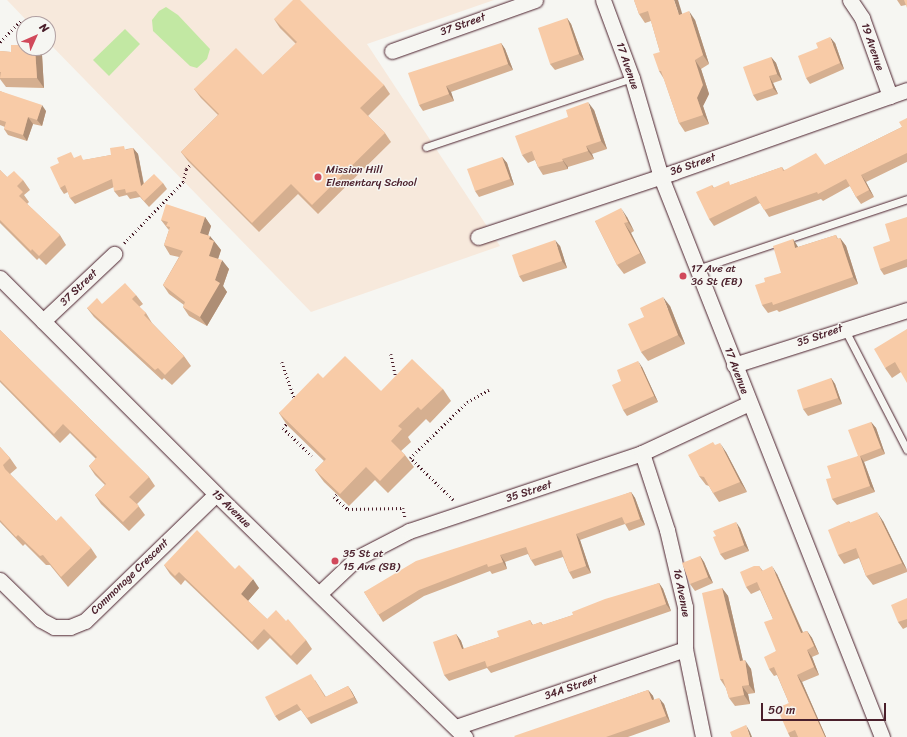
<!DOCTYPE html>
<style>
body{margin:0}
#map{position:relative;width:907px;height:737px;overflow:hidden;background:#f6f6f2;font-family:Sriracha,sans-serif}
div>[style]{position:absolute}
.built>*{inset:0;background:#f7e9dc}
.green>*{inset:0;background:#c2e8a3}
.path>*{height:2.5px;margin-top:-1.25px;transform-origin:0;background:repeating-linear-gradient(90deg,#4a1f2b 0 1px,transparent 0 4px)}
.roads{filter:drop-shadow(0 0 1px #4a1f2b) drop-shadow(0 0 1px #4a1f2b)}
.lane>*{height:7px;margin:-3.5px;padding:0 3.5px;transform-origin:3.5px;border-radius:3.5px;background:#f6f6f2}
.street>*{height:15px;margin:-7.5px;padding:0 7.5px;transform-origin:7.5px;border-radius:7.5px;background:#f6f6f2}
.wall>*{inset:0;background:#d5af90}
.shaded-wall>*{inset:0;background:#ae8e75}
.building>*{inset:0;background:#f8cba7}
.dots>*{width:11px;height:11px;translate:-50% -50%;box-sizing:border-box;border:2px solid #f6f6f2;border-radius:50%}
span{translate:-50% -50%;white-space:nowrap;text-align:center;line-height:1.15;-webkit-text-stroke:3px #f6f6f2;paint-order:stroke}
.street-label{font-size:11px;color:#4a1f2b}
.poi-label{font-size:11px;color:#4a1f2b}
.left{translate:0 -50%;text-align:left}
.north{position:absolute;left:16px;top:16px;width:40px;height:40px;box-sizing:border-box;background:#f6f6f2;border:1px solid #b1a0a2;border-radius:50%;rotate:45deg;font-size:11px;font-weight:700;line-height:16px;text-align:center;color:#4a1f2b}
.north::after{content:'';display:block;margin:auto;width:14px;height:18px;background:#d1495b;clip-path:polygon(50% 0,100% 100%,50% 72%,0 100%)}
.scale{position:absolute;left:761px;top:703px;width:125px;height:18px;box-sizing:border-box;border:2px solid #4a1f2b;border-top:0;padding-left:5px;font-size:12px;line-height:14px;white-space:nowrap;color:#4a1f2b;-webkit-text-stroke:3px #f6f6f2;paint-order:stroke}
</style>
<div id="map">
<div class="built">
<div style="clip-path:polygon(7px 0,494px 0,367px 44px,500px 246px,311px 312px,48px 42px,48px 24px,30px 24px)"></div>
</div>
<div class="green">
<div style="clip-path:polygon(166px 7px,178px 15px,210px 49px,207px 59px,197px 68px,190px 66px,153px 31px,152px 20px,159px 11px)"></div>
<div style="clip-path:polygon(125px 29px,140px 44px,109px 76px,93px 60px)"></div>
</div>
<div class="path">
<div style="left:0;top:42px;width:29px;rotate:-46deg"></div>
<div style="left:124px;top:243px;width:85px;rotate:-46deg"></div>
<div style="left:183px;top:182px;width:13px;rotate:-77deg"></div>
<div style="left:186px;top:169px;width:6px;rotate:-45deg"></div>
<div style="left:391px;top:354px;width:25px;rotate:78deg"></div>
<div style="left:282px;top:362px;width:40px;rotate:71.1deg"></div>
<div style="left:289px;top:422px;width:8px;rotate:135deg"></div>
<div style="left:283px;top:428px;width:40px;rotate:44deg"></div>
<div style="left:337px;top:495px;width:4px;rotate:146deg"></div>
<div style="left:334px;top:497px;width:18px;rotate:41deg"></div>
<div style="left:348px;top:509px;width:55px;rotate:-1deg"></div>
<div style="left:403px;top:508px;width:9px;rotate:77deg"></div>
<div style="left:453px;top:500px;width:60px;rotate:-135.7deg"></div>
<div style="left:410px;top:458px;width:80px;rotate:-44.5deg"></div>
<div style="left:467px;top:402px;width:25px;rotate:-29deg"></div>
</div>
<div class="roads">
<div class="lane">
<div style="left:426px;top:147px;width:217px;rotate:-18.5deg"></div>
<div style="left:697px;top:269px;width:221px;rotate:-18.4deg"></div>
<div style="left:844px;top:328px;width:137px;rotate:62.7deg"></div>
</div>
<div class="street">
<div style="left:603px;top:0;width:83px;rotate:69.6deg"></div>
<div style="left:632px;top:78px;width:103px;rotate:73.7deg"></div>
<div style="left:661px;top:177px;width:602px;rotate:68.46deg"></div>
<div style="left:850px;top:0;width:22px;rotate:56deg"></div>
<div style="left:862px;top:18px;width:83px;rotate:70.3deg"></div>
<div style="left:392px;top:51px;width:152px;rotate:-19.6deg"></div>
<div style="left:478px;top:237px;width:206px;rotate:-18.3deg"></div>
<div style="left:674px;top:172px;width:247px;rotate:-19.4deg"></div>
<div style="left:0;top:278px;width:305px;rotate:45deg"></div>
<div style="left:216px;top:494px;width:348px;rotate:44.3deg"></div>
<div style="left:43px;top:321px;width:98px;rotate:-43.3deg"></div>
<div style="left:734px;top:365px;width:182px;rotate:-17.6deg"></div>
<div style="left:642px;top:453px;width:81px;rotate:72deg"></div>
<div style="left:667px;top:530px;width:79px;rotate:76.8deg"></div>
<div style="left:685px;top:607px;width:42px;rotate:90deg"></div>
<div style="left:685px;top:649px;width:90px;rotate:78.4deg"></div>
<div style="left:0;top:580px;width:57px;rotate:44.3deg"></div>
<div style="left:41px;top:620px;width:15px;rotate:28deg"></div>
<div style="left:54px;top:627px;width:16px"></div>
<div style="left:70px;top:627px;width:16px;rotate:-22deg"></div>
<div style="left:85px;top:621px;width:182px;rotate:-44.1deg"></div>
<div style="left:319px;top:594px;width:52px;rotate:-43.5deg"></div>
<div style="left:357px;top:558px;width:59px;rotate:-27.4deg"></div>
<div style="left:409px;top:531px;width:246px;rotate:-18.5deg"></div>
<div style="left:642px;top:453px;width:118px;rotate:-25deg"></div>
<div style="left:456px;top:727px;width:242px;rotate:-18.8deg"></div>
</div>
</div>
<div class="wall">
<div style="clip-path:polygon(634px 0,682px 14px,695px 20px,709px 64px,701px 69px,709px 94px,703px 106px,709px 124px,685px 132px,679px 123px,664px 79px,659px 71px,660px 52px,651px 21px,645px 23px,639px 14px)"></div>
<div style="clip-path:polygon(897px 0,907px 0,906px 5px,901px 6px)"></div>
<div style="clip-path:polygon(567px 18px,571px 24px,584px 60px,555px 70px,550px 64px)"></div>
<div style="clip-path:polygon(274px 19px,384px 85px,390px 94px,368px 116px,385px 133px,391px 142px,318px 214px,298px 194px,259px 232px,188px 161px,181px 152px,218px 115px,201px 98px,194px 89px,263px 75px,296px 44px,280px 28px)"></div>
<div style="clip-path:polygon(501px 43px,505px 49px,513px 70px,451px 92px,454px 101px,423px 111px,419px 105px)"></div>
<div style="clip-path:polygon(835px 43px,844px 69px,810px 84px,806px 78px)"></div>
<div style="clip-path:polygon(0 51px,11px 52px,42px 55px,44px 88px,6px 87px,0 79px)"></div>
<div style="clip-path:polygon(771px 57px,776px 63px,782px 80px,773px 83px,778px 94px,757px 101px,753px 95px)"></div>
<div style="clip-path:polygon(0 91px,46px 111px,42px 126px,33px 124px,27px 141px,8px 135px,4px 129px,5px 127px,0 125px)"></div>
<div style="clip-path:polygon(594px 110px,607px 149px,592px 154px,594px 159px,568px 167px,568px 169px,543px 175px,538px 167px,535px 160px,528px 163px,522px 155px)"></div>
<div style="clip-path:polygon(907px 118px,907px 162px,866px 182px,874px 197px,861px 204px,856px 197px,850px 186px,823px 201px,821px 199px,769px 217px,760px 203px,714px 226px,709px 219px,712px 185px,714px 188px,731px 185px,782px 167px,784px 170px,825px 165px,902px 127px)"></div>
<div style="clip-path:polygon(133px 148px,138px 154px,144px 184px,163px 183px,167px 189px,149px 207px,140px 197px,130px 199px,127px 195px,119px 197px,114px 191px,114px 187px,75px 204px,70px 198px,68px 192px,64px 194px,60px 188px,59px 163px,75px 158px,84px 160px,111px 155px,127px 149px)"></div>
<div style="clip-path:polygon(502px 157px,507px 163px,514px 185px,479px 197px,475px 191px)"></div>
<div style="clip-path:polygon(0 170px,7px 177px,23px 180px,30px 190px,24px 195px,29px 202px,27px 204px,60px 235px,66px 245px,46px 265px,39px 258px,37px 260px,0 223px)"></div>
<div style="clip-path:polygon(205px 217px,211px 226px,208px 235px,214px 241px,221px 250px,218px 259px,229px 269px,223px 286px,227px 292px,207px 326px,189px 316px,183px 307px,184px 305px,169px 294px,163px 285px,179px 257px,170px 255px,164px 245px,169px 230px,168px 229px,161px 220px)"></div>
<div style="clip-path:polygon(627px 217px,634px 231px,631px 233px,646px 263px,624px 274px,617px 265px,595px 221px)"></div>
<div style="clip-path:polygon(907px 217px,907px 267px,884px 275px,880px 269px)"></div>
<div style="clip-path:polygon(836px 235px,838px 239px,840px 238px,846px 246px,858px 284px,779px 312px,777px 310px,768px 313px,762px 305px,765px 282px,781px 273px,793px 239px,798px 247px)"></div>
<div style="clip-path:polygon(560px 246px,567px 268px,523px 282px,519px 276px)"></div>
<div style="clip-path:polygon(136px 295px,143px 304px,139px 307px,146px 313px,152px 323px,184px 356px,191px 366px,172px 385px,164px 378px,162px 380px,94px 317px,87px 308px)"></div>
<div style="clip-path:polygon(670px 306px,685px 344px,648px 361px,641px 352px)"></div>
<div style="clip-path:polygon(907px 329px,901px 372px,892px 378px,885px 368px)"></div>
<div style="clip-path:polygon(0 330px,149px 477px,155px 486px,137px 504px,145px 515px,129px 531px,101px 504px,95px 495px,105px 485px,95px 475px,89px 466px,96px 459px,70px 433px,60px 443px,0 382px)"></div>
<div style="clip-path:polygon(642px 367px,658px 402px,627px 416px,623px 410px,621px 381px)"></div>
<div style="clip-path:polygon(323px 378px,381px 391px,443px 389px,451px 401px,430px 423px,426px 419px,408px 437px,411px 442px,401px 451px,405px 455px,414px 467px,388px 493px,375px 480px,349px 506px,324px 482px,315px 470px,324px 461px,287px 425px,279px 413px)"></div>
<div style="clip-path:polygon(831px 378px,835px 384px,842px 404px,808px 416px,803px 409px)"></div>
<div style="clip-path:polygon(871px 422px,876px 428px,885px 454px,864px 462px,875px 492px,837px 505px,832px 499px,831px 478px,858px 456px)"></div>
<div style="clip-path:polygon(715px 445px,726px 452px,747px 492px,719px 502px,713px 493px,709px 486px,706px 485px,699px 476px)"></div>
<div style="clip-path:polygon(0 447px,10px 458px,17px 468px,10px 474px,56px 521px,91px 548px,97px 557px,68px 587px,50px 565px,46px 565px,25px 544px,23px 546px,0 522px)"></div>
<div style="clip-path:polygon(631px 492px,635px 498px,645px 525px,629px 531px,625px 524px,580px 540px,591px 573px,573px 579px,569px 572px,563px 557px,535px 566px,531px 560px,528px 554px,505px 562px,507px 569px,492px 574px,490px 571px,424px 596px,383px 622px,364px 592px)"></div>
<div style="clip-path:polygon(849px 521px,850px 523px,883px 521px,907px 570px,907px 572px,873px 585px,866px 576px,859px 558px,844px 564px,838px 555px)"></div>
<div style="clip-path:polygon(740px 528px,749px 551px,725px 560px,720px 554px)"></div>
<div style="clip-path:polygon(700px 556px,704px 562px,713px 583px,695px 591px,690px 584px)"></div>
<div style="clip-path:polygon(164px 565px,235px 569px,259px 588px,248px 601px,267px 619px,306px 640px,312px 649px,297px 665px,270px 638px,258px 650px,185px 580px,181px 585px,170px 574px)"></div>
<div style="clip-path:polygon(759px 566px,763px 571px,777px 574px,803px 632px,807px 631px,812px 638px,819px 654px,812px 657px,819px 675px,802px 682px,826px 737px,790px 737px,788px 733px,789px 703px,777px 675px,774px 676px,769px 669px,776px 651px,773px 619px,760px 590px,751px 594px,746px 587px)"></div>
<div style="clip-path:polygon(659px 583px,663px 589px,671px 611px,491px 673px,487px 668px,449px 681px,444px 675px,456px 634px,461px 641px,464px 649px,499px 637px,530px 620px,533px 625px,541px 622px,543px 625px,573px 615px)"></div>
<div style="clip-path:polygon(722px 588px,728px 596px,743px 661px,751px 669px,755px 693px,748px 694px,750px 704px,735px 706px,729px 698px,726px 688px,720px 679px)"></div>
<div style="clip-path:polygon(907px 598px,907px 627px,903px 629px,898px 622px)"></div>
<div style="clip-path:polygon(315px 680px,326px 697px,348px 686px,352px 692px,358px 703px,311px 724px,301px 710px,279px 721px,275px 716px)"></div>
<div style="clip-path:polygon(648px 690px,653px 696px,654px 700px,664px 704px,670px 722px,628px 737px,515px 737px)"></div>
</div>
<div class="shaded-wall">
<div style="clip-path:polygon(674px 0,678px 0,685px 23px,679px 15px)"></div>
<div style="clip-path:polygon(689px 11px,695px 20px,709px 64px,703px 55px)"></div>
<div style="clip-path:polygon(567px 18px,571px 24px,584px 60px,579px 54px)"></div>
<div style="clip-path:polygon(830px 37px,835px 43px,844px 69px,840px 63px)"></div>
<div style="clip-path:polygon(501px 43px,505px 49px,513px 70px,508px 64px)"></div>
<div style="clip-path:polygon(35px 48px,37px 48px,42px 55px,44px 88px,37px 78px)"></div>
<div style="clip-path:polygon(771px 57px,776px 63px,782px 80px,777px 74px)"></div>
<div style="clip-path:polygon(695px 60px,701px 69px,709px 94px,703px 106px,709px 124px,703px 115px,697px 98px)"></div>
<div style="clip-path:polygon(769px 76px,773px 83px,778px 94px,773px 88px)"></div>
<div style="clip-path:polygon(446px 86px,451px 92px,454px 101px,449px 94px)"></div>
<div style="clip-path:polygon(588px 102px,594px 110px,607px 149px,601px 141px)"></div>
<div style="clip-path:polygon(42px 105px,46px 111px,42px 126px,37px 120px)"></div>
<div style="clip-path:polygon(28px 117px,33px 124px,27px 141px,23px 135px)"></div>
<div style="clip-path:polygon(586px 146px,592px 154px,594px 159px,588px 151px)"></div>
<div style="clip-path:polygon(133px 148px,138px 154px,145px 192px,141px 186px)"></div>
<div style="clip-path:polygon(502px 157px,507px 163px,514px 185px,510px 179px)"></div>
<div style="clip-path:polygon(562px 159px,568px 167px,568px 169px,563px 161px)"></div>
<div style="clip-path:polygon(861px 175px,866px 182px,874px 197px,869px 190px)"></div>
<div style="clip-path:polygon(621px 208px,627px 217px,634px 231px,628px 222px)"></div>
<div style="clip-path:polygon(205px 217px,211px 226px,206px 242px,200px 233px)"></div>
<div style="clip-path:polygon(624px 223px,631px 233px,646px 263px,640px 253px)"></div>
<div style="clip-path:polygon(210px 236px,221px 250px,216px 265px,209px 256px,209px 239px)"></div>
<div style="clip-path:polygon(840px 238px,846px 246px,858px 284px,853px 277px)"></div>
<div style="clip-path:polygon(793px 239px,798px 247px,795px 248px)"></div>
<div style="clip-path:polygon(555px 240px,560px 246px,567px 268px,562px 261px)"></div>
<div style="clip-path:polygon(222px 260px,229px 269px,223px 286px,227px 292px,207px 326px,200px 317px,215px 280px)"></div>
<div style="clip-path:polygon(663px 297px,670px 306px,685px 344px,678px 335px)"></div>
<div style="clip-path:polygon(638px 361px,642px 367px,658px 402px,654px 396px)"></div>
<div style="clip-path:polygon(831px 378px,835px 384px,842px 404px,838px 398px)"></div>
<div style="clip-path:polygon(871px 422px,876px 428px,885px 454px,881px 448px)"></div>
<div style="clip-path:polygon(720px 443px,726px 452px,747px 492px,740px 482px)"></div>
<div style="clip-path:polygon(860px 456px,864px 462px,875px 492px,870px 486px)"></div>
<div style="clip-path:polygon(631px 492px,635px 498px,645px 525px,640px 519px)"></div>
<div style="clip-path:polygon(877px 512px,883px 521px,907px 570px,902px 563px)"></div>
<div style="clip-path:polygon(736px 522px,740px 528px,749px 551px,744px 545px)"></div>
<div style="clip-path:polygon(576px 534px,580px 540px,591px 573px,586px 566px)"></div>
<div style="clip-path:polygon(500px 555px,505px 562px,507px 569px,503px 562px)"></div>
<div style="clip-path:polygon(700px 556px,704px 562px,713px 583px,708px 577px)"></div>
<div style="clip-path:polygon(772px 566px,777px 574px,806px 640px,801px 633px)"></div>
<div style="clip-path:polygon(253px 579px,259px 588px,247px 602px,241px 594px)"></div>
<div style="clip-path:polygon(659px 583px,663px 589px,671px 611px,666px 604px)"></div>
<div style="clip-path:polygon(722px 588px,728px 596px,745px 670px,740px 661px)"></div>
<div style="clip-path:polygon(807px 631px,812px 638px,819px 654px,814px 646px)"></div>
<div style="clip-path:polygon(456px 634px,461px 641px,466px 656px,462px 649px)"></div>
<div style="clip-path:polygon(807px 650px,812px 657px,819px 675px,814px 667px)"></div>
<div style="clip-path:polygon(745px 660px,751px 669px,755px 693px,749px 685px)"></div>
<div style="clip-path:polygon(797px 675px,802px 682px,826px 737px,825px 737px)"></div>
<div style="clip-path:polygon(348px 686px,352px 692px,358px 703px,354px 697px)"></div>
<div style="clip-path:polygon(742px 686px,748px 694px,750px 704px,744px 695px)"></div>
<div style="clip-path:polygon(648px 690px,653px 696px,656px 707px,652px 700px)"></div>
<div style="clip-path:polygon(659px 698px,664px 704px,670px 722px,666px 716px)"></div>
<div style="clip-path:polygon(746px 725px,750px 732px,752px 737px,750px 737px)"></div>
</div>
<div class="building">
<div style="clip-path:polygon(293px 0,300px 0,384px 85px,360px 108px,385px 133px,312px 205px,291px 184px,252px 223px,181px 152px,219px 114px,194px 89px,236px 48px,263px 75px,297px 42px,274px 19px)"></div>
<div style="clip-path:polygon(634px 0,674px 0,679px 15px,689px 11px,703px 55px,695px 60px,703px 85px,697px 98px,703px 115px,679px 123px,661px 71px,659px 71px,653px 54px,660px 52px,648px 11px,639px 14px)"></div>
<div style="clip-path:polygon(904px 0,907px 0,907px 8px)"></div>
<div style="clip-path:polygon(567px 18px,579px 54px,550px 64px,538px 28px)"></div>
<div style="clip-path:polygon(830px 37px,840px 63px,806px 78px,798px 56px,818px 48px,816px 43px)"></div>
<div style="clip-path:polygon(501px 43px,508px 64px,446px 86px,449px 94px,419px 105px,408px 73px)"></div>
<div style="clip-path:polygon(11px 45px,24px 45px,24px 48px,35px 48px,37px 78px,0 78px,1px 72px,0 72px,0 51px,11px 52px)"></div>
<div style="clip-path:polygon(771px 57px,777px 74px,769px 76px,773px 88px,753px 95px,743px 67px)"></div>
<div style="clip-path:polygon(0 91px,42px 105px,37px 120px,28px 117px,23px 135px,4px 129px,6px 122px,0 120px)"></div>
<div style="clip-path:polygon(588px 102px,601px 141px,586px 146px,588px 151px,562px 159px,563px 161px,538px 167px,532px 151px,522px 155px,515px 136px,568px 117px,566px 110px)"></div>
<div style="clip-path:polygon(907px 118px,907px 153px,861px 175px,869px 190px,856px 197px,846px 179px,818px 194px,817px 192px,764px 210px,756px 196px,709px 219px,696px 192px,712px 185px,713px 188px,729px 181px,730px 185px,782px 167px,783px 171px,816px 153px,825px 165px,902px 127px,899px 122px)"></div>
<div style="clip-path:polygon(124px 146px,125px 150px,133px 148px,141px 186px,154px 174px,163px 183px,144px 201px,136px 191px,126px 193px,125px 189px,114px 191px,112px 179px,70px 198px,65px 185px,60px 188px,50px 167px,59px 163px,57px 158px,71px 152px,74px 158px,81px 155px,83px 160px,111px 155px,110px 148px)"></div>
<div style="clip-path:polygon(502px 157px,510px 179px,475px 191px,467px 169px)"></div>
<div style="clip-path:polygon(0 170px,7px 177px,14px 171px,23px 180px,17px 186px,23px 192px,19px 196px,60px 235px,39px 256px,32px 249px,31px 251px,0 220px)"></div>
<div style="clip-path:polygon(166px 204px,205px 217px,200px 233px,210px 236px,209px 239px,214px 241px,209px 256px,222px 260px,215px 280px,220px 283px,200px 317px,183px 307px,185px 302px,163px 285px,183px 251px,164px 245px,170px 227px,166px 226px,168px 222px,161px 220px)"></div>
<div style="clip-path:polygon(621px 208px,628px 222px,624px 223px,640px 253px,617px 265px,595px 221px)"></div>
<div style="clip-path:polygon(907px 217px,907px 259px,880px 269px,873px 247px,890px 241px,885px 224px)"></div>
<div style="clip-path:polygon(836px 235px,837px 239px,840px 238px,853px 277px,773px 305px,772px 302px,762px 305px,755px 285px,765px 282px,764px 278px,781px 273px,773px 246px,793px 239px,795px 248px)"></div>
<div style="clip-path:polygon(555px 240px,562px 261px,519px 276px,512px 255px)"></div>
<div style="clip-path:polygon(125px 283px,136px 295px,132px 299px,146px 313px,144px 315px,184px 356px,165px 375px,158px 368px,155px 370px,87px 308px,97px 298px,102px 304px)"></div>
<div style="clip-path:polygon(663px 297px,678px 335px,641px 352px,628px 324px,644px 317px,640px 308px)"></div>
<div style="clip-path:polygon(907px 329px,907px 383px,895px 362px,885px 368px,874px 349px)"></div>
<div style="clip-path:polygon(0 330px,149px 477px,129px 497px,139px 506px,123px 522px,95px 495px,106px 484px,89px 466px,97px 457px,63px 424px,54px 434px,0 380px)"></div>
<div style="clip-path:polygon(345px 356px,381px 391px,412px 359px,443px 389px,421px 410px,418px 407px,398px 426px,402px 429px,391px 441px,405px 455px,380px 481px,366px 467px,340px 494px,315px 470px,326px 459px,279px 413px,318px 373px,323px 378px)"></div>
<div style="clip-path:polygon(638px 361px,654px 396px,623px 410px,612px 385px,621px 381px,617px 370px)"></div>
<div style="clip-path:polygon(831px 378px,838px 398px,803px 409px,797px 390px)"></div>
<div style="clip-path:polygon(871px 422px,881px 448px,860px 456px,870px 486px,832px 499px,826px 479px,831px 478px,827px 466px,858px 456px,848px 430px)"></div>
<div style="clip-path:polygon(713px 442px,715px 445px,720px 443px,740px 482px,713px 493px,704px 477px,699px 476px,688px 455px)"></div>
<div style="clip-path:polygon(0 447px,10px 458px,3px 465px,5px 469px,56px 521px,61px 516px,91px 548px,61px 577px,43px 555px,40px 556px,18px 535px,16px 537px,0 520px)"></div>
<div style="clip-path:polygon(631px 492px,640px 519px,625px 524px,622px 517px,576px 534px,586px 566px,569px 572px,561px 550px,531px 560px,526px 547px,500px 555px,503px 562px,488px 567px,487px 564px,419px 590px,378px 615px,364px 592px,416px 561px)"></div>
<div style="clip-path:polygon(877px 512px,902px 563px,866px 576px,856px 548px,838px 555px,828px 530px,849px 521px,849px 523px)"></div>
<div style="clip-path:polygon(736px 522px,744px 545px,720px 554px,713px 537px,716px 536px,713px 531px)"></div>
<div style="clip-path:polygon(197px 530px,235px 569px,239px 565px,253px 579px,241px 594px,267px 619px,276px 610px,286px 621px,288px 619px,306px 640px,291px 656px,264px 629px,252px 642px,179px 572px,175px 576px,164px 565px)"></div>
<div style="clip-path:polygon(700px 556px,708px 577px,690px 584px,682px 563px)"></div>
<div style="clip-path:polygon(754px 566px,759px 566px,762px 571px,772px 566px,801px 633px,807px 631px,814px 646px,807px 650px,814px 667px,797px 675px,825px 737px,798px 737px,795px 730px,788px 733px,777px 708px,789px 703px,774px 667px,769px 669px,764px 657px,776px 651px,764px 622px,773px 619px,757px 582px,746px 587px,740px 572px)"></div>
<div style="clip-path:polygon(659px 583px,666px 604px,487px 667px,485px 661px,444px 675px,433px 642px,456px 634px,462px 649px,499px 637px,497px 631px,530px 620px,532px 625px,541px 622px,542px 625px,573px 615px,572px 612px,605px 599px)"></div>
<div style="clip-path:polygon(722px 588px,740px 661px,745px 660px,749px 685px,742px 686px,744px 695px,729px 698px,723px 679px,720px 679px,702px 593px)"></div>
<div style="clip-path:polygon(907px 598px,907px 619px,898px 622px,891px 605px)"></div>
<div style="clip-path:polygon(311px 674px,325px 697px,348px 686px,354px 697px,307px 718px,297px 704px,275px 716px,265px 697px)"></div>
<div style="clip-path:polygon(648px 690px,652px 700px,659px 698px,666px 716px,606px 737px,515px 737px,514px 736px)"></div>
<div style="clip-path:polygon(746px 725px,750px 737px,732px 737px,730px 732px)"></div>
</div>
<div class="dots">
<div style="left:318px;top:177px;background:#d1495b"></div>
<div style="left:683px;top:276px;background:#d1495b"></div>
<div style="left:335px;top:561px;background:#d1495b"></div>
</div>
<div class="street-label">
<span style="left:463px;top:25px;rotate:-20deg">37 Street</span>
<span style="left:872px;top:47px;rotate:71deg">19 Avenue</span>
<span style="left:627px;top:66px;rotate:71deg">17 Avenue</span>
<span style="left:693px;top:165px;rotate:-19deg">36 Street</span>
<span style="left:79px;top:288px;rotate:-44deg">37 Street</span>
<span style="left:820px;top:336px;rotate:-19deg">35 Street</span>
<span style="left:736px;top:371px;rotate:69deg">17 Avenue</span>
<span style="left:529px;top:492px;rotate:-18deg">35 Street</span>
<span style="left:231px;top:509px;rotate:44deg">15 Avenue</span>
<span style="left:130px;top:577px;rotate:-44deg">Commonage Crescent</span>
<span style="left:681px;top:593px;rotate:79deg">16 Avenue</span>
<span style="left:571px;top:688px;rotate:-19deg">34A Street</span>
</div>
<div class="poi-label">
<span class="left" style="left:326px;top:177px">Mission Hill<br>Elementary School</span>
<span class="left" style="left:691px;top:276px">17 Ave at<br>36 St (EB)</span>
<span class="left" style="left:343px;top:561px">35 St at<br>15 Ave (SB)</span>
</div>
<div class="north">N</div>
<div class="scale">50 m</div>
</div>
